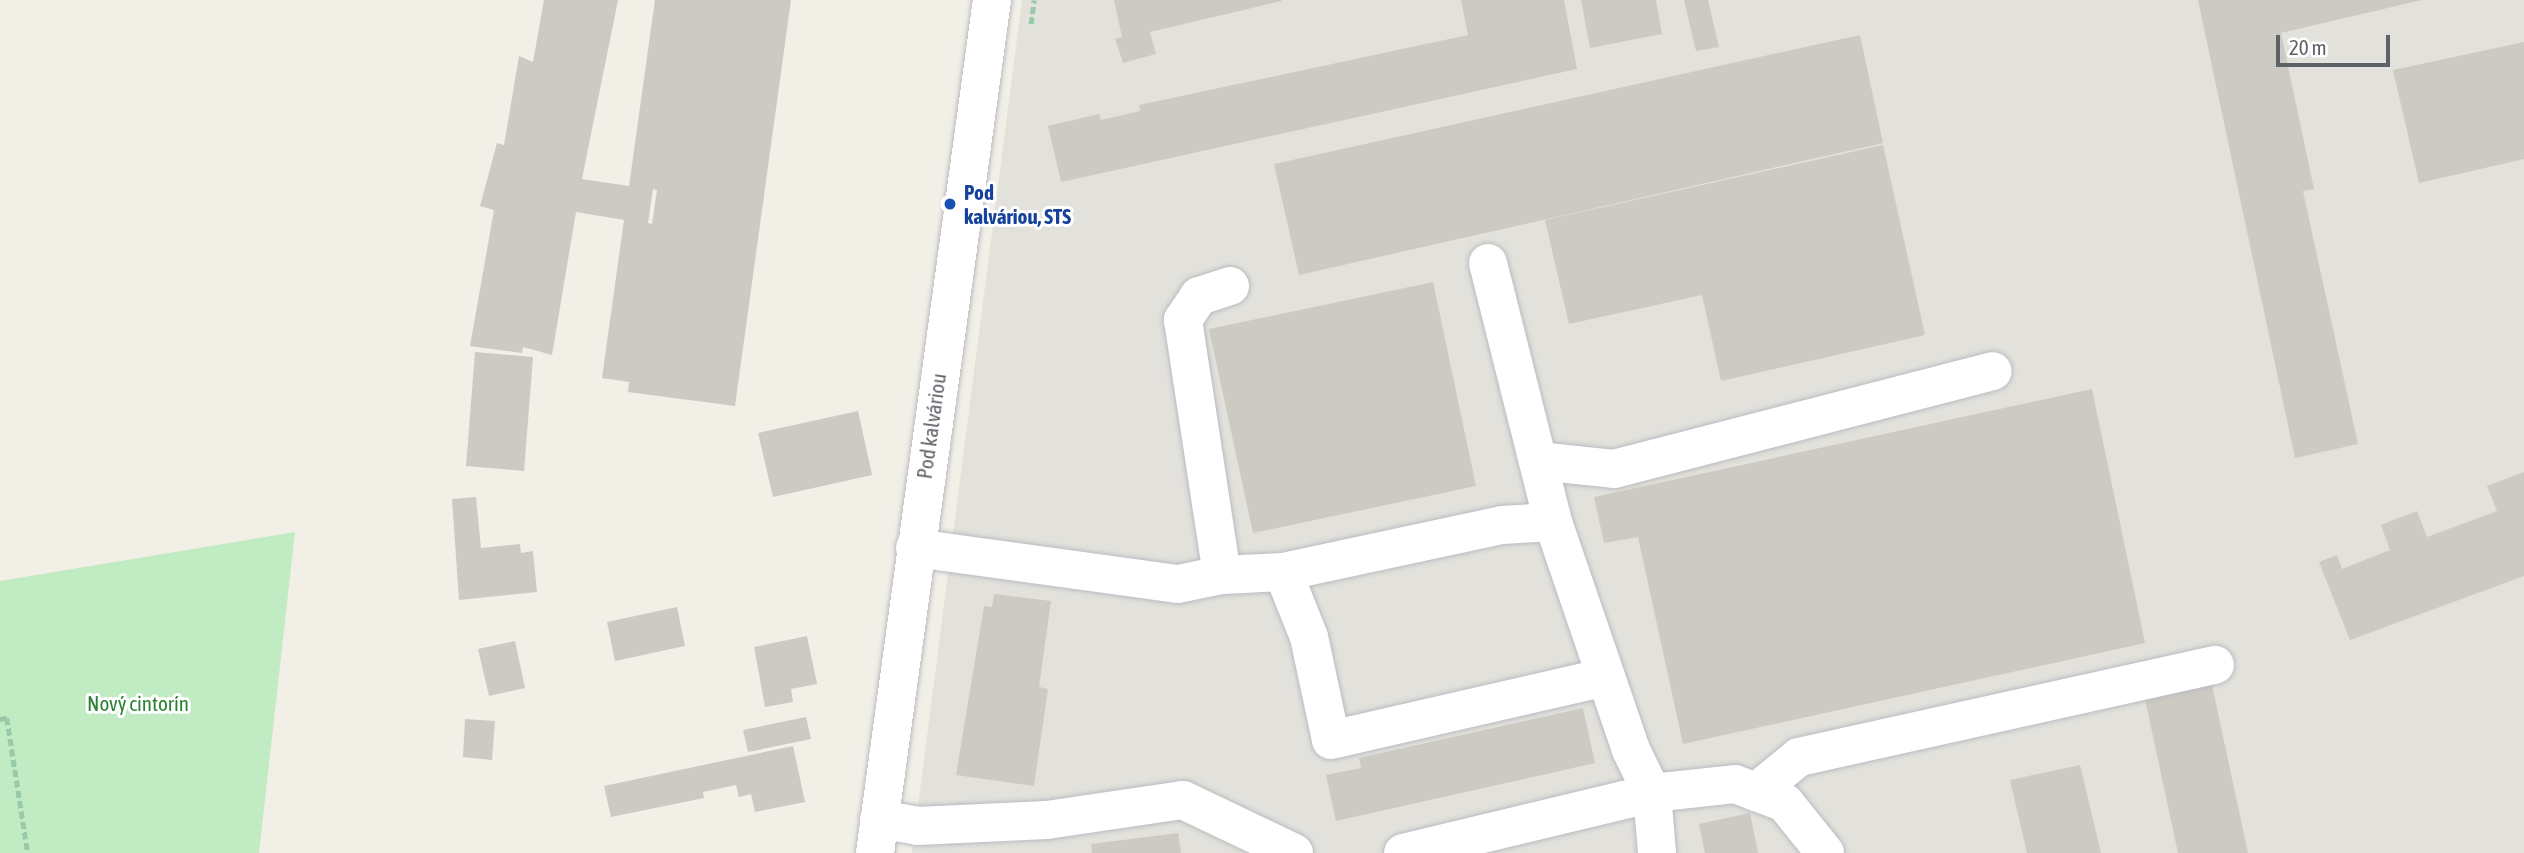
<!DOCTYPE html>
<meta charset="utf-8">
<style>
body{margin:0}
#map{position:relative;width:2524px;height:853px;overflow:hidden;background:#f1efe6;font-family:"Asap Condensed",sans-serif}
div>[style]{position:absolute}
.industrial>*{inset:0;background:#e2e1db}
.green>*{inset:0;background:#c1ebc3}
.building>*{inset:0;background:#cdcac3}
.path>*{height:4.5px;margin-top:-2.25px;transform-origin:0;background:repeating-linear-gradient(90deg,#98caa9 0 7px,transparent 0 10.5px)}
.roads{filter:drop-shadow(0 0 2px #b9bcc1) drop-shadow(0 0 2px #b9bcc1)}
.minor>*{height:38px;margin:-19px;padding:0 19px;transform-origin:19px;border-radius:19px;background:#fff}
.dots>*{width:19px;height:19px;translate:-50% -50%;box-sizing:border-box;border:4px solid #fff;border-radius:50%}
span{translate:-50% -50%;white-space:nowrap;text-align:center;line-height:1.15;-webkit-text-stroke:6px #fff;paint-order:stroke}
.transit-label{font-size:21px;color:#164399;font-weight:700}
.left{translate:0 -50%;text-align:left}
.street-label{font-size:21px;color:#5e6268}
.park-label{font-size:21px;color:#2b8133}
.scale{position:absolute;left:2276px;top:35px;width:114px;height:32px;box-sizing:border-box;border:4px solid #5e6268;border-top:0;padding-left:9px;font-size:21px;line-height:24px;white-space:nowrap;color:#5e6268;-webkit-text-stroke:5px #fff;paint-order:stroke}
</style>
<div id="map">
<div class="industrial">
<div style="clip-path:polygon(1022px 0,2524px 0,2524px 853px,912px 853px)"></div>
</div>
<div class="green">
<div style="clip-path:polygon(295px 532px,259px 853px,0 853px,0 581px)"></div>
</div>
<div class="building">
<div style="clip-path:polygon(evenodd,544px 0,618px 0,582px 179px,629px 186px,655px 0,791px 0,735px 406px,628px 392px,629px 382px,602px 378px,624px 220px,576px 212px,552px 355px,523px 347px,522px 353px,470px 346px,494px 210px,480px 206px,497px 143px,504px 145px,519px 56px,533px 62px,544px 0,653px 189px,657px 190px,652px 224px,648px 223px,653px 189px)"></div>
<div style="clip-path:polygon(1114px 0,1281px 0,1282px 1px,1150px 32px,1156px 54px,1123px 63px,1115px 39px,1122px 37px)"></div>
<div style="clip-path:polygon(1461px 0,1564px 0,1577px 69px,1061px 182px,1048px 126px,1099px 114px,1101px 120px,1140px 111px,1139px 105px,1468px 35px)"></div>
<div style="clip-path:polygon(1581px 0,1656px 0,1662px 34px,1590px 48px)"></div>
<div style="clip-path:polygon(1684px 0,1708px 0,1719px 47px,1696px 51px)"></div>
<div style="clip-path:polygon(2198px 0,2422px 0,2281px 33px,2314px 189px,2303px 191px,2358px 444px,2295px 458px)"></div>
<div style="clip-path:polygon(1860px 35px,1883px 143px,1299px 275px,1274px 164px)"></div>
<div style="clip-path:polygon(2524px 42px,2524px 159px,2419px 183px,2393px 70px)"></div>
<div style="clip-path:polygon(1883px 145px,1925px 335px,1721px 381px,1702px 295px,1569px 324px,1545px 220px)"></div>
<div style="clip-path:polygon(1433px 282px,1476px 486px,1253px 533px,1209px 329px)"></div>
<div style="clip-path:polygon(475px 352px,533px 357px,524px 471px,466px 466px)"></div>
<div style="clip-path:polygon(2092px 389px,2145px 643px,1683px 744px,1638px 537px,1604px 543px,1594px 497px)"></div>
<div style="clip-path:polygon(858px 411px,872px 475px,773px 497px,758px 433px)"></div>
<div style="clip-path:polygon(2524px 472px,2524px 576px,2350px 640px,2319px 562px,2337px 555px,2342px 569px,2390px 550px,2381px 525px,2417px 511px,2427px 537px,2497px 511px,2487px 486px)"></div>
<div style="clip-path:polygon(476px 497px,481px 548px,520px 544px,521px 553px,533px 551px,537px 592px,459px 600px,452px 499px)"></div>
<div style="clip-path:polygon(994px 594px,1051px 601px,1039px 687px,1048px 689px,1034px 786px,956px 775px,984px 606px,992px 607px)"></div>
<div style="clip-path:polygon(677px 607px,685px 646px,615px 661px,607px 622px)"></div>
<div style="clip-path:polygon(807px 636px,817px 684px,791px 689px,793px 702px,765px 707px,754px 647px)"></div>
<div style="clip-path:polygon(515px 641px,525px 688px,489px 696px,478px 649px)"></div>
<div style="clip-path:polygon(2212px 685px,2248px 853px,2178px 853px,2145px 699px)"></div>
<div style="clip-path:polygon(1583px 708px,1595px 763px,1336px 821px,1326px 775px,1361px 768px,1359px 758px)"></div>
<div style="clip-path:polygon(806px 717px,811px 739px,748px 752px,743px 730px)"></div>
<div style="clip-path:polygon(465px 719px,495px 721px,492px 760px,463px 757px)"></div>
<div style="clip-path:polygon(793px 746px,805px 802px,755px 812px,751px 794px,739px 797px,736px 785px,703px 792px,704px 798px,611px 817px,604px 786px)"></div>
<div style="clip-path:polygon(2080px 765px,2101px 853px,2027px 853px,2010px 780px)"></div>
<div style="clip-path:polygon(1750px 813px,1758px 853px,1705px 853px,1699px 824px)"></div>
<div style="clip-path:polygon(1178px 833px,1181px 853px,1092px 853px,1091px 844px)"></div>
</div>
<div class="path">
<div style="left:1031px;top:24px;width:24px;rotate:-83deg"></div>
<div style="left:0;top:719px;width:7px;rotate:-8deg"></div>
<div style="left:7px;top:718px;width:137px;rotate:81.2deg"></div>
</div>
<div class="roads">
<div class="minor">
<div style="left:1488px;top:263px;width:267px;rotate:75.9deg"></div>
<div style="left:1553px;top:522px;width:241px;rotate:71.1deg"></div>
<div style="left:1631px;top:750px;width:48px;rotate:64deg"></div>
<div style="left:1652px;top:793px;width:60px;rotate:85.2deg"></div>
<div style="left:1230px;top:286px;width:33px;rotate:162deg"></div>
<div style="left:1199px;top:296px;width:29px;rotate:124deg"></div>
<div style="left:1183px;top:320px;width:258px;rotate:81.3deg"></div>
<div style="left:1222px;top:575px;width:61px;rotate:-2.8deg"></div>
<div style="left:1283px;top:572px;width:224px;rotate:-12.1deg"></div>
<div style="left:1502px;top:525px;width:51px;rotate:-3.4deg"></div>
<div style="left:1538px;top:461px;width:76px;rotate:6deg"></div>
<div style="left:1614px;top:469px;width:391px;rotate:-14.5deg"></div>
<div style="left:915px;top:548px;width:265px;rotate:7.8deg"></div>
<div style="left:1178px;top:584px;width:45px;rotate:-11.6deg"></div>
<div style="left:1283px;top:572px;width:70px;rotate:68.2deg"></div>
<div style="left:1309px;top:637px;width:105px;rotate:77.9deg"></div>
<div style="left:1331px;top:740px;width:282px;rotate:-12.9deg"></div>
<div style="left:1756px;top:792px;width:55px;rotate:-39.1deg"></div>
<div style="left:1799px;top:757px;width:426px;rotate:-12.5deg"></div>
<div style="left:879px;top:819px;width:39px;rotate:10deg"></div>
<div style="left:917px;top:826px;width:130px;rotate:-2.6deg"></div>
<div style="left:1047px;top:820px;width:137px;rotate:-8.4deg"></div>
<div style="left:1183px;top:800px;width:123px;rotate:25.5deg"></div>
<div style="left:875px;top:853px;width:861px;rotate:-82.19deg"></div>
<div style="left:1403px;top:853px;width:256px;rotate:-13.5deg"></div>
<div style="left:1652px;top:793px;width:83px;rotate:-6.2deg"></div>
<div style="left:1735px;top:784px;width:53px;rotate:20.8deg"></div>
<div style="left:1785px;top:803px;width:64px;rotate:51.3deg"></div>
</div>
</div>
<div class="dots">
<div style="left:950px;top:204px;background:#1a4fb4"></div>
</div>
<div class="transit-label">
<span class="left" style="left:964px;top:204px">Pod<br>kalváriou, STS</span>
</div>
<div class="street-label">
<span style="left:931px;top:426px;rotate:-82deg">Pod kalváriou</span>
</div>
<div class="park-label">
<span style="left:138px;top:703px">Nový cintorín</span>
</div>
<div class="scale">20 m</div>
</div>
